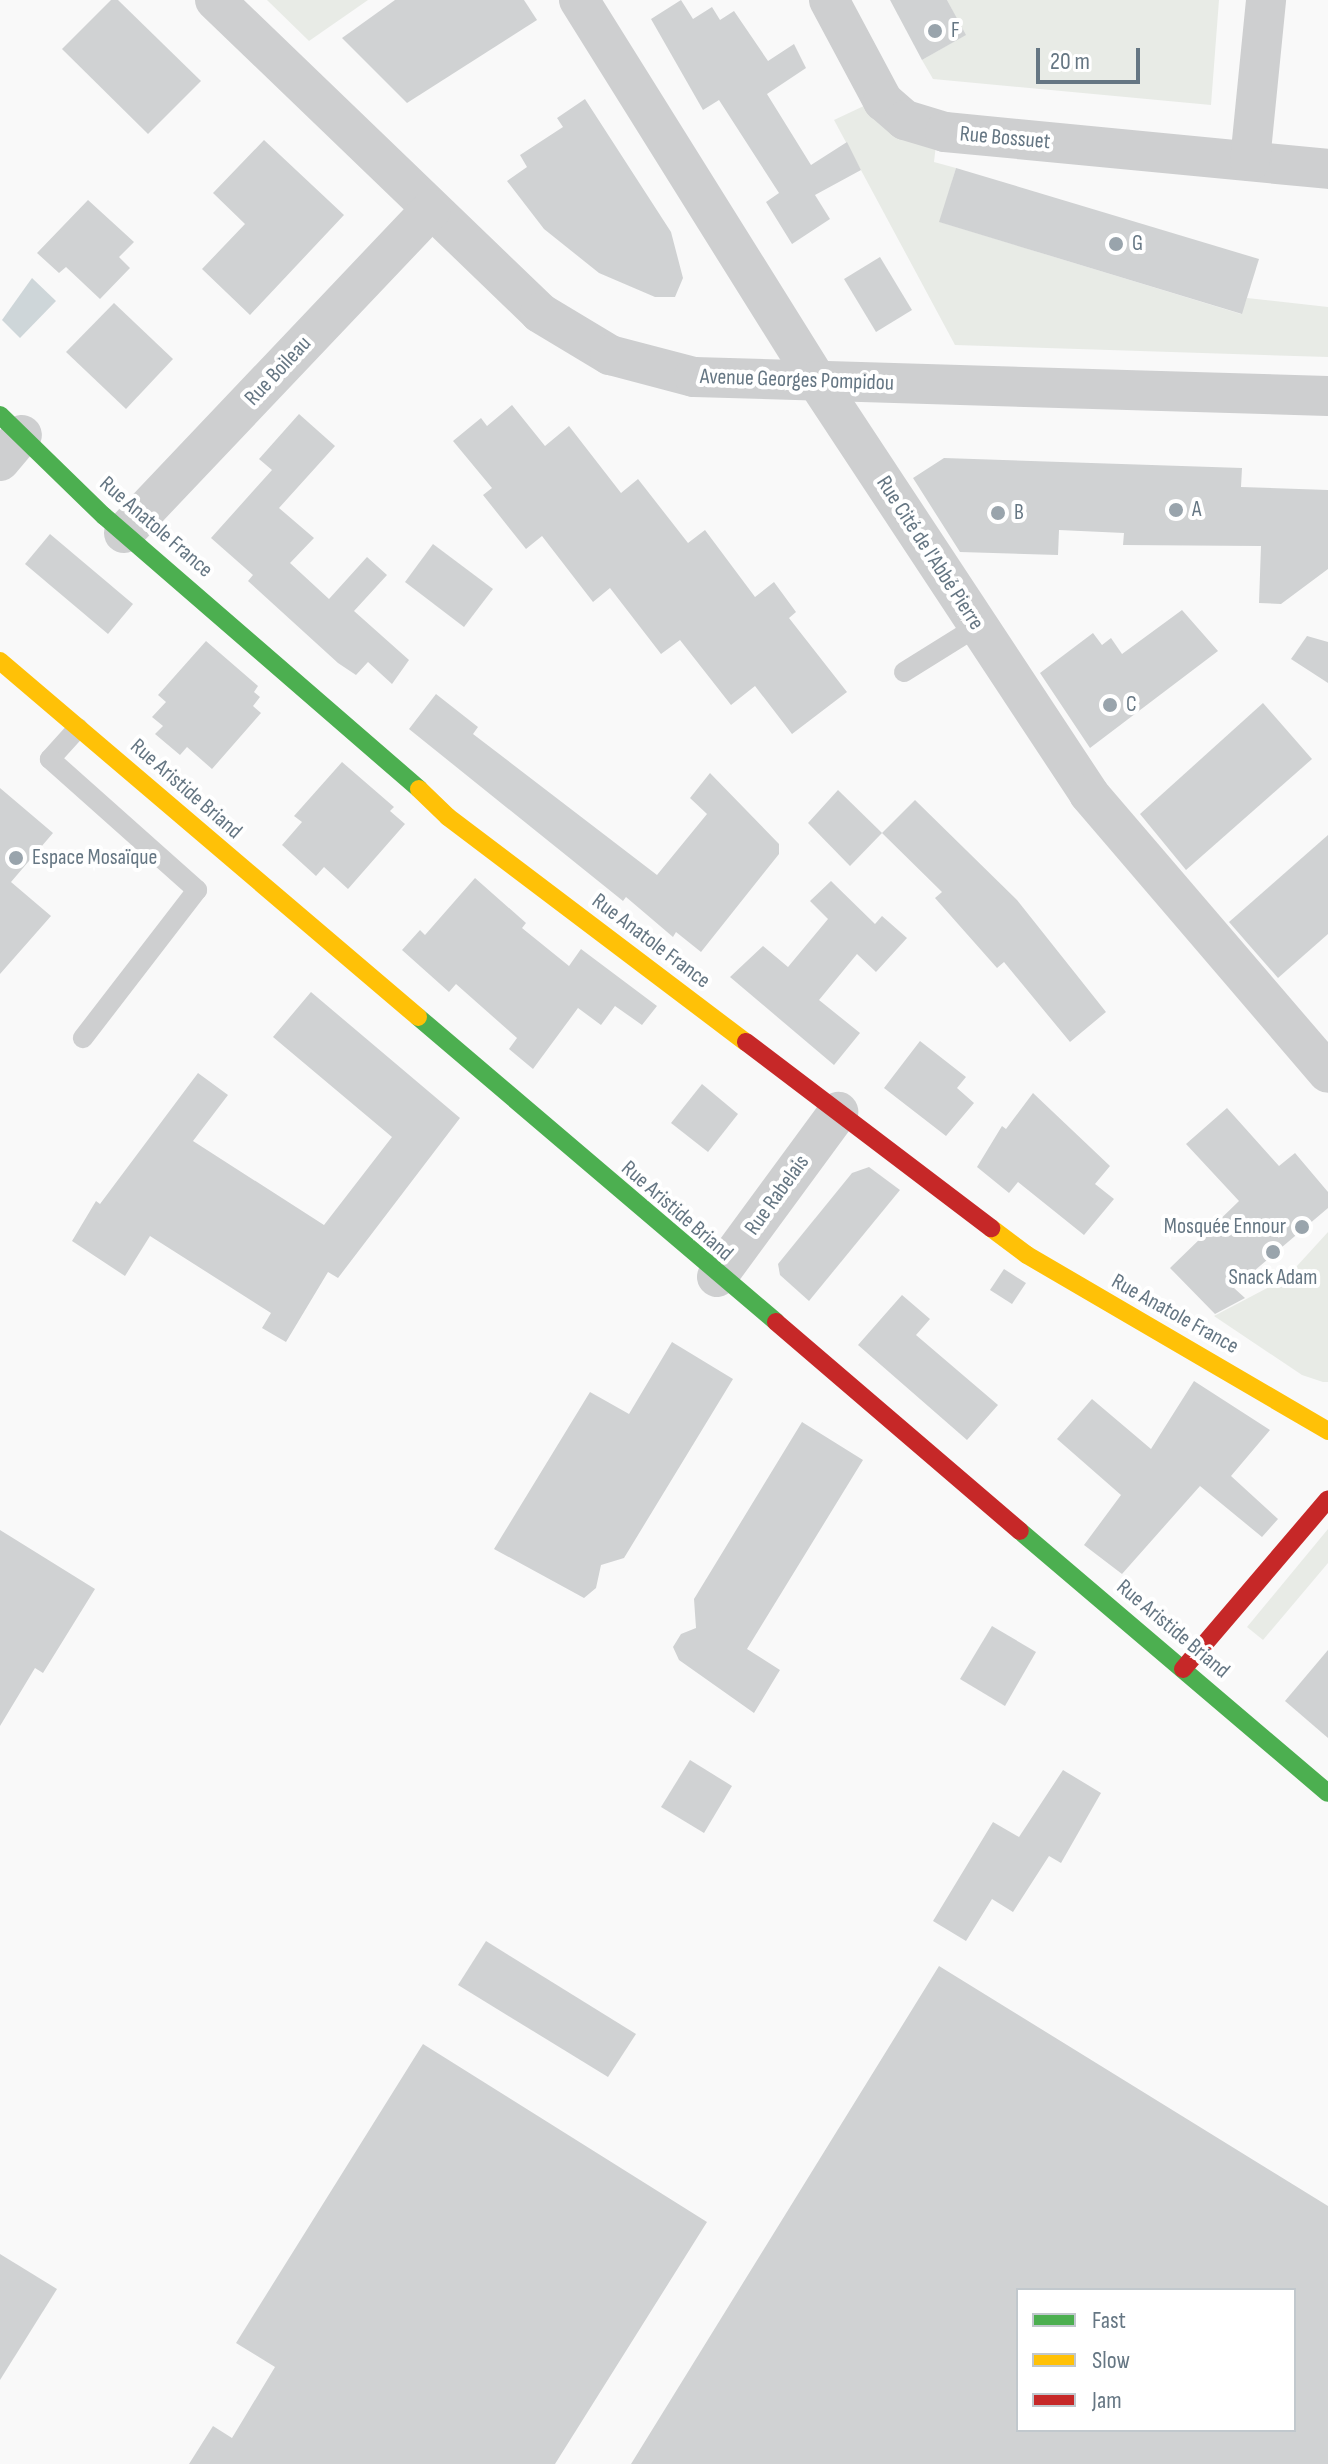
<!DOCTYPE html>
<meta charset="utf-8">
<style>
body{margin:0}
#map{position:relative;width:1328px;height:2464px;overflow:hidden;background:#f9f9f9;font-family:"Sofia Sans Condensed",sans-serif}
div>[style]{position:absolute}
.green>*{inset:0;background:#e8ebe6}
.water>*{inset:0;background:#ced6d9}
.building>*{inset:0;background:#d0d2d3}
.lane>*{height:20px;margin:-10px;padding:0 10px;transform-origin:10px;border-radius:10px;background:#cecfd0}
.street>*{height:40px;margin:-20px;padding:0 20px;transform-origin:20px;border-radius:20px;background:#cecfd0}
.fast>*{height:18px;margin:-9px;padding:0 9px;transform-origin:9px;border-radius:9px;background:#4caf50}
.slow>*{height:18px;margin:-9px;padding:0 9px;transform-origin:9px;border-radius:9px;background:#ffc107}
.jam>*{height:18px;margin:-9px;padding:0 9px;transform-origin:9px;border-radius:9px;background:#c62828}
.dots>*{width:22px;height:22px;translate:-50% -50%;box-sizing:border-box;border:4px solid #fff;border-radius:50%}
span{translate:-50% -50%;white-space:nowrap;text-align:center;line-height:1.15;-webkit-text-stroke:8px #fff;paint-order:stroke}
.poi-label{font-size:22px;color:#657683}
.left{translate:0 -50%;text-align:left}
.right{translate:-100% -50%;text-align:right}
.street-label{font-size:22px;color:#657683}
.legend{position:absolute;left:1016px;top:2288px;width:280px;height:144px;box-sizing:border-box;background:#fff;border:2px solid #c1c8cd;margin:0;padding:10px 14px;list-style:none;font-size:24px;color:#657683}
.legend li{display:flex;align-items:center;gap:16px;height:40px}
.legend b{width:40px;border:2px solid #c1c8cd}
.scale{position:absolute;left:1036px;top:48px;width:104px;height:36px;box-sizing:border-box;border:4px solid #657683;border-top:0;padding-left:10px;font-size:24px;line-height:28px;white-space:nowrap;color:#657683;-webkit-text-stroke:6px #fff;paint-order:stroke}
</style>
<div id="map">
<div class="green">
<div style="clip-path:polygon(267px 0,368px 0,309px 41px)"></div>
<div style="clip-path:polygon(947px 0,1219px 0,1211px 105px,933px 79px,922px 60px,965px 35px)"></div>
<div style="clip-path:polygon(868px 104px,936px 145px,934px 162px,956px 168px,940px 222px,1241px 314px,1247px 298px,1328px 307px,1328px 357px,955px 345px,834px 120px)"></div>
<div style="clip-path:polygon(1328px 1232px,1328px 1382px,1323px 1382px,1302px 1375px,1214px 1316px,1286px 1278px)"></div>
<div style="clip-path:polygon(1328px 1529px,1328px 1563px,1263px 1640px,1247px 1627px)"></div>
</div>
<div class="water">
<div style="clip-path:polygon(32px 278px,56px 301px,20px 338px,2px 320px)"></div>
</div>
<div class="building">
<div style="clip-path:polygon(111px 0,118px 0,201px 81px,148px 134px,62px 49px)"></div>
<div style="clip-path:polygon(395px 0,524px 0,537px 20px,407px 103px,342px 38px)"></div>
<div style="clip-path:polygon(681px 0,693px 19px,712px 7px,720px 20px,734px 11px,768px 61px,794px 44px,806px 68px,767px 94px,811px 165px,847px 142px,861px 170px,815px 195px,830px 219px,792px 244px,766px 202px,779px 193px,719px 100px,703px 110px,651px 19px)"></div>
<div style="clip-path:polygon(890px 0,947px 0,966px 35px,922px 60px)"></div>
<div style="clip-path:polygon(585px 99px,671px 232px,683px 278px,675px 297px,655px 297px,599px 273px,544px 229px,507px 181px,527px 167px,520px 155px,563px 127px,557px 118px)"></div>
<div style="clip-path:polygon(264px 140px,344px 215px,250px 315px,202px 269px,245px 224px,213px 193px)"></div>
<div style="clip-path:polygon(956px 168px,1259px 259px,1242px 314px,939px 222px)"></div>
<div style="clip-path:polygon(88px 200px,134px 242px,119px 257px,130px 268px,100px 299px,66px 267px,59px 273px,37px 253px)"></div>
<div style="clip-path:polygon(880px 257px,912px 310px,876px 332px,844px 279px)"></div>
<div style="clip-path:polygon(114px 303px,173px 359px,126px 409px,66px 352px)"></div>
<div style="clip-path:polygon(512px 405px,545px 446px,569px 426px,621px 493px,638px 479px,688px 543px,705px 530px,755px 597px,774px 582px,796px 612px,789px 618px,847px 692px,792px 734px,755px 686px,731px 705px,680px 640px,661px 654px,610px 588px,593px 602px,542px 536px,526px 549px,483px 495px,492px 488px,453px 441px,481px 418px,487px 426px)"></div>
<div style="clip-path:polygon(299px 414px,335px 446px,279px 508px,314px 538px,290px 563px,329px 599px,367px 557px,387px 575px,354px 611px,409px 660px,392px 684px,368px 662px,356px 675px,338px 663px,248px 581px,253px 575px,211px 538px,272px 470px,259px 459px)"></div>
<div style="clip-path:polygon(944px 458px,1242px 468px,1241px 487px,1328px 490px,1328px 569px,1281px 604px,1259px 603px,1261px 546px,1123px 545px,1124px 533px,1059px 530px,1058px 555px,960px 552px,913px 478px)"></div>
<div style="clip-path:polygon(50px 534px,133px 604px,108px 634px,25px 564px)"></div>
<div style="clip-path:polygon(433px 544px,493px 589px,464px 627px,405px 582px)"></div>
<div style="clip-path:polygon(1182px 610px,1218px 651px,1090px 748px,1040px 673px,1093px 633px,1102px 645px,1111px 638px,1122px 654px)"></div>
<div style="clip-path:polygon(1307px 636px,1328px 642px,1328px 683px,1291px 659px)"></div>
<div style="clip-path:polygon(206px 641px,258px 686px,254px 692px,260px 697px,253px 706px,261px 713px,212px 769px,187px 747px,180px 755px,155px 734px,163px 726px,152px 717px,166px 702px,158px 695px)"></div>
<div style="clip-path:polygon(436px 694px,478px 727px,473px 734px,657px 875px,707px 814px,690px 798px,710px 773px,779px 844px,779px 854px,701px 952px,676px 932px,673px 937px,626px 897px,623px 901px,409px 729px)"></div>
<div style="clip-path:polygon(1263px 703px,1312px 759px,1186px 870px,1140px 814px)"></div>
<div style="clip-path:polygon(342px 762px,394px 807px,390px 811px,405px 824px,348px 889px,324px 867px,316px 876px,282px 845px,302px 822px,294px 816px)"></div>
<div style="clip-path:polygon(0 788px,53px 833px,11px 882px,51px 916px,0 974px)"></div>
<div style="clip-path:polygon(838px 790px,882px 833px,850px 866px,808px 823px)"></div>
<div style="clip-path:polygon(915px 800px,1017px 900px,1106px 1012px,1070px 1042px,1004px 962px,997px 968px,935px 898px,942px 892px,882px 833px)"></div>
<div style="clip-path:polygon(1328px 835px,1328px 934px,1278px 978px,1229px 922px)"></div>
<div style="clip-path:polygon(475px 878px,526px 923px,522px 928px,569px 966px,581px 949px,657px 1006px,642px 1025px,615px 1006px,601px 1025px,578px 1008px,533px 1069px,509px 1049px,517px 1038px,456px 984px,449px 992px,402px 950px,420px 930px,425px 935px)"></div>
<div style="clip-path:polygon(831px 881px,875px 924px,882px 916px,907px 938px,876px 972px,857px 954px,819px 1000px,860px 1033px,834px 1065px,730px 977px,763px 946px,788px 967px,828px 919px,810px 901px)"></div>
<div style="clip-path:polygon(311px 992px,460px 1118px,338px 1278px,328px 1272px,286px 1342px,262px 1328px,271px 1313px,150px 1236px,125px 1276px,72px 1241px,96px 1201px,100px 1204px,198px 1073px,228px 1095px,193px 1141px,324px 1225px,392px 1137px,273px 1037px)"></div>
<div style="clip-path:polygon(920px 1041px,966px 1077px,957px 1088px,974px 1103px,946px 1136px,884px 1088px)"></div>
<div style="clip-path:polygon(702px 1084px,738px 1114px,708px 1152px,671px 1123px)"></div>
<div style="clip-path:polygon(1033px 1093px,1110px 1166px,1095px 1184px,1114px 1199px,1084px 1235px,1018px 1182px,1009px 1193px,977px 1167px,1002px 1126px,1006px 1129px)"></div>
<div style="clip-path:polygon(1227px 1108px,1279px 1166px,1295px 1153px,1328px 1192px,1328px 1208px,1234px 1288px,1245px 1298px,1215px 1314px,1170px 1268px,1239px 1201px,1186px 1144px)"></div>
<div style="clip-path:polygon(869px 1167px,900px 1190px,809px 1301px,780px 1275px,778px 1264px,852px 1173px)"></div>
<div style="clip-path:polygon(1004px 1269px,1026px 1283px,1012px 1304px,990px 1290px)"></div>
<div style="clip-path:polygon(902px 1295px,930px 1319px,916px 1335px,998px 1405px,967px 1440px,858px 1345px)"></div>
<div style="clip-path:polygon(672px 1342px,733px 1379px,624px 1558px,601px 1565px,596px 1588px,584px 1598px,494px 1549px,590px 1392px,629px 1414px)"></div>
<div style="clip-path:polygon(1194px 1381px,1270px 1430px,1231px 1476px,1278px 1519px,1262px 1537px,1200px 1486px,1122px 1574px,1084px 1545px,1121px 1495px,1057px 1439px,1092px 1399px,1151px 1449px)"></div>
<div style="clip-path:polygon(802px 1422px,863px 1460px,747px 1649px,780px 1670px,754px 1713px,679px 1660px,673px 1647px,681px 1634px,696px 1628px,694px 1599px)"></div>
<div style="clip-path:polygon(0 1530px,95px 1589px,43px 1673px,35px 1668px,0 1726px)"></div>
<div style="clip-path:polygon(992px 1626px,1036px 1652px,1005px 1706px,960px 1679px)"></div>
<div style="clip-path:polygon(1328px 1650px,1328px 1738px,1285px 1701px)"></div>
<div style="clip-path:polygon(690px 1760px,732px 1786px,704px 1833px,661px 1807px)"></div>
<div style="clip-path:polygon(1063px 1770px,1101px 1793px,1061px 1863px,1049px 1856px,1013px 1912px,992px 1899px,966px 1941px,933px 1921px,993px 1822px,1019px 1837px)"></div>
<div style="clip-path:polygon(486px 1941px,636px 2034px,608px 2077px,458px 1985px)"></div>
<div style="clip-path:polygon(evenodd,939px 1966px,1328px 2206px,1328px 2464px,631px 2464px,939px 1966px,1018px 2290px,1294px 2290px,1294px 2430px,1018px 2430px,1018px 2290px)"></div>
<div style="clip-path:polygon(423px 2044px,707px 2222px,555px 2464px,189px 2464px,213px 2426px,232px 2438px,275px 2367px,236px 2343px)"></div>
<div style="clip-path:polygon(0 2254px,57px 2289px,0 2380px)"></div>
</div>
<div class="lane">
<div style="left:904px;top:672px;width:87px;rotate:-31.9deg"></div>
<div style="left:78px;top:728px;width:42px;rotate:132.1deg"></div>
<div style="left:50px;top:759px;width:197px;rotate:41.7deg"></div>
<div style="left:197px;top:890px;width:187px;rotate:127.6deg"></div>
</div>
<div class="street">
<div style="left:215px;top:0;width:451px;rotate:43.9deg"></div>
<div style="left:540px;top:313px;width:82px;rotate:31deg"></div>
<div style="left:610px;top:355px;width:87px;rotate:14.7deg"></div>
<div style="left:694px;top:377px;width:634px;rotate:1.72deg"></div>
<div style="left:579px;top:0;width:449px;rotate:58deg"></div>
<div style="left:817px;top:381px;width:495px;rotate:56.6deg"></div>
<div style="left:1089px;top:794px;width:367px;rotate:49.4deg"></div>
<div style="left:829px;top:0;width:115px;rotate:61.9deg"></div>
<div style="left:883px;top:101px;width:29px;rotate:41deg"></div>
<div style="left:905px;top:120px;width:42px;rotate:16.7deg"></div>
<div style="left:945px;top:132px;width:385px;rotate:5.5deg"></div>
<div style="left:1250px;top:161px;width:162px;rotate:-84.3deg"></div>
<div style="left:0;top:461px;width:34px;rotate:-50deg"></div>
<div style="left:124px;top:533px;width:446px;rotate:-46.5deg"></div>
<div style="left:717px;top:1277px;width:205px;rotate:-53.7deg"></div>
</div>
<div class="fast">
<div style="left:0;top:415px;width:145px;rotate:44.2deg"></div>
<div style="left:104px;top:516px;width:417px;rotate:40.9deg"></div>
<div style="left:418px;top:1017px;width:470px;rotate:40.4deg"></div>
<div style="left:1020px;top:1531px;width:404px;rotate:40.4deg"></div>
</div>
<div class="slow">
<div style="left:0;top:661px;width:549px;rotate:40.42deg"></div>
<div style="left:419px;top:789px;width:40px;rotate:44deg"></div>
<div style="left:448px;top:817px;width:373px;rotate:37.1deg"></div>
<div style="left:991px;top:1228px;width:45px;rotate:36.9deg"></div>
<div style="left:1027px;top:1255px;width:349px;rotate:30.3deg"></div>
</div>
<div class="jam">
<div style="left:746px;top:1042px;width:308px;rotate:37.2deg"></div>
<div style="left:776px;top:1322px;width:321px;rotate:40.6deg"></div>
<div style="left:1183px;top:1669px;width:223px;rotate:-49.5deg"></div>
</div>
<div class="dots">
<div style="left:935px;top:31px;background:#99a4ac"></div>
<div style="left:1116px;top:244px;background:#99a4ac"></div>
<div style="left:1176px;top:510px;background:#99a4ac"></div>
<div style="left:998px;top:513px;background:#99a4ac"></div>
<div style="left:1110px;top:705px;background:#99a4ac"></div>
<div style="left:16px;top:858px;background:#99a4ac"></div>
<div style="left:1302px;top:1227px;background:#99a4ac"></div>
<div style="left:1273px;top:1252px;background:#99a4ac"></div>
</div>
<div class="poi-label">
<span class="left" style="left:951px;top:31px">F</span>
<span class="left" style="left:1132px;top:244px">G</span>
<span class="left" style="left:1192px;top:510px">A</span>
<span class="left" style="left:1014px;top:513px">B</span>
<span class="left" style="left:1126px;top:705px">C</span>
<span class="left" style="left:32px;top:858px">Espace Mosaïque</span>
<span class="right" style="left:1286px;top:1227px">Mosquée Ennour</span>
<span style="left:1273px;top:1278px">Snack Adam</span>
</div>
<div class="street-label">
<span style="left:1005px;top:138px;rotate:5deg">Rue Bossuet</span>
<span style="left:278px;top:371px;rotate:-47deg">Rue Boileau</span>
<span style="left:797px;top:380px;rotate:2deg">Avenue Georges Pompidou</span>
<span style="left:156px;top:527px;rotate:41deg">Rue Anatole France</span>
<span style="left:930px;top:553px;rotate:57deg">Rue Cité de l'Abbé Pierre</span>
<span style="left:186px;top:789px;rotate:41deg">Rue Aristide Briand</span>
<span style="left:651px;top:941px;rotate:37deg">Rue Anatole France</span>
<span style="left:777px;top:1195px;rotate:-54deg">Rue Rabelais</span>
<span style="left:677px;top:1211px;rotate:41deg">Rue Aristide Briand</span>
<span style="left:1175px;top:1314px;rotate:29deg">Rue Anatole France</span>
<span style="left:1173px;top:1629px;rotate:40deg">Rue Aristide Briand</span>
</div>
<ul class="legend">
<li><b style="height:10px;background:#4caf50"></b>Fast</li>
<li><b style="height:10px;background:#ffc107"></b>Slow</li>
<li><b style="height:10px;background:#c62828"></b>Jam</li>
</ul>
<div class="scale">20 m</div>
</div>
